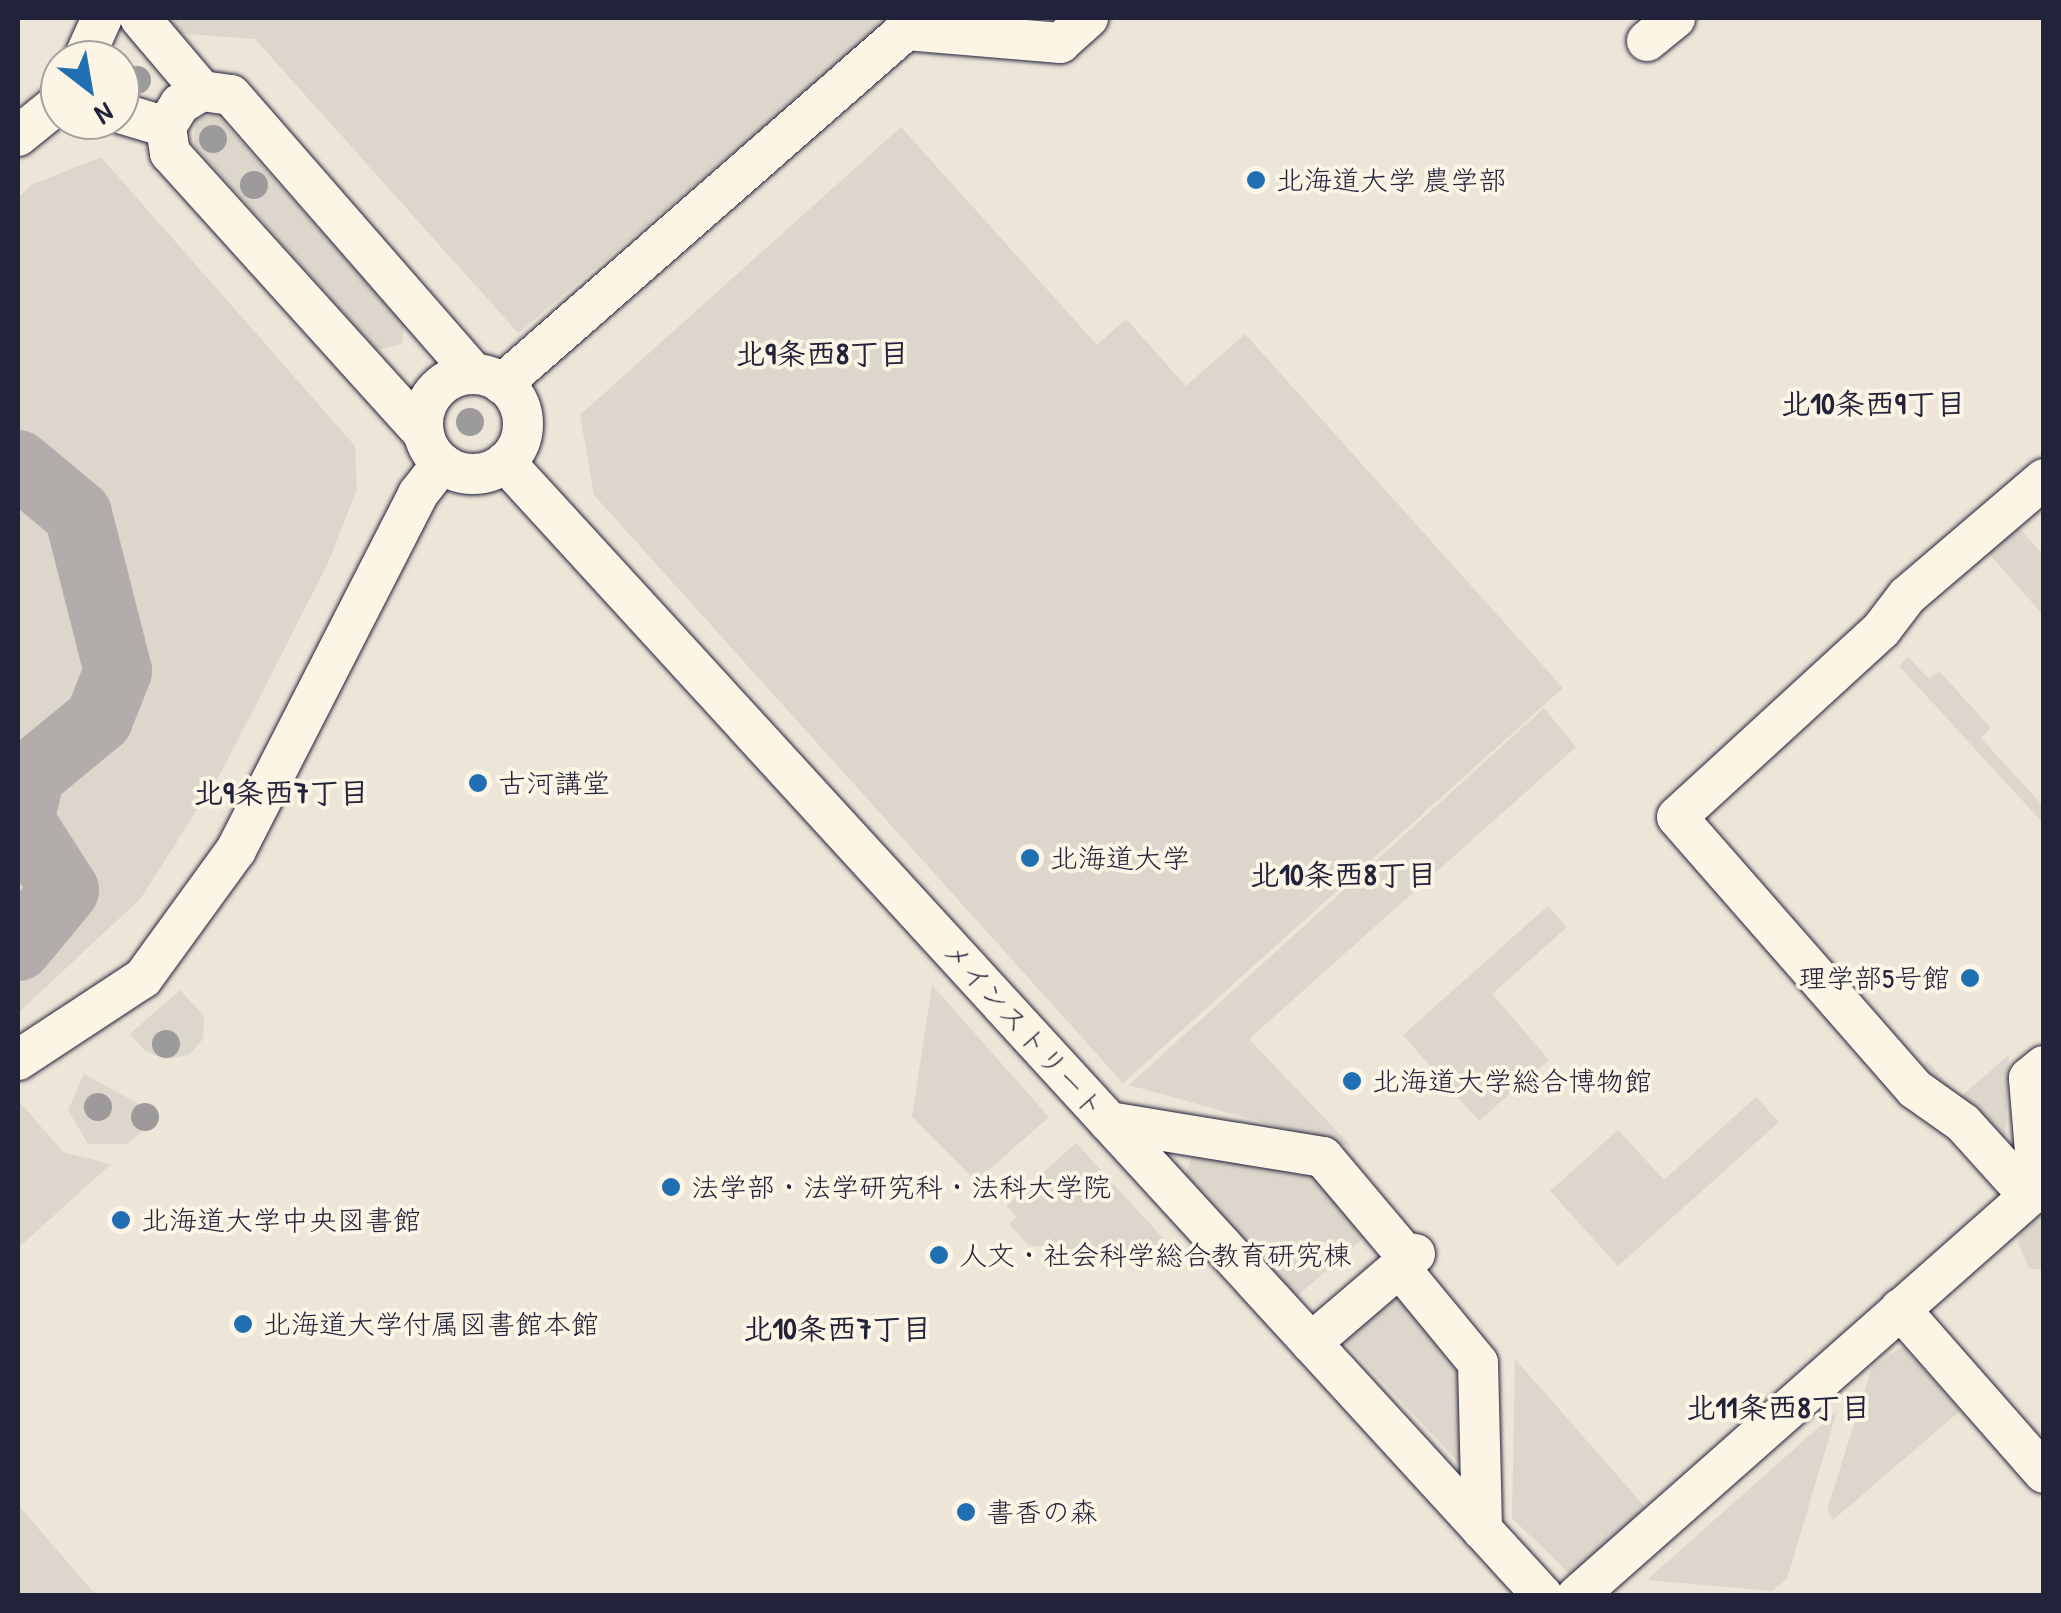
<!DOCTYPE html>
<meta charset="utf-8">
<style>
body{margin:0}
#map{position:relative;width:2061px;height:1613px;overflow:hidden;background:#fcf5e5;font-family:"Patrick Hand","Klee One",sans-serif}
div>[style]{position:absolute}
.built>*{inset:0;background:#ece5d8}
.green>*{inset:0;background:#dcd6cc}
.river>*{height:68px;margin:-34px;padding:0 34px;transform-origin:34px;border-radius:34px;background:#b2adab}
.roads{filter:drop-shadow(0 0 2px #22223b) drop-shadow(0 0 2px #22223b)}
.minor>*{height:40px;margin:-20px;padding:0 20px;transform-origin:20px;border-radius:20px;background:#fcf5e5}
.minor>.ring{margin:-20px;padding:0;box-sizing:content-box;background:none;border:40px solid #fcf5e5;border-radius:50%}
.trees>*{width:28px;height:28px;margin:-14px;border-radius:50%;background:#9d9a9b}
.dots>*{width:28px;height:28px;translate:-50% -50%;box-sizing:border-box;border:5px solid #fcf5e5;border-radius:50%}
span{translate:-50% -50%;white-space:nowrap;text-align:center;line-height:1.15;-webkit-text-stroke:8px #fcf5e5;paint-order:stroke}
.poi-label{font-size:28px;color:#22223b}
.left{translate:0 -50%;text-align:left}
.right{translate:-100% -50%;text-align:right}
.street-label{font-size:28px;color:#22223b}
.neighbourhood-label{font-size:30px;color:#22223b;font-weight:700}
.frame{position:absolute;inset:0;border:20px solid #22223b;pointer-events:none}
.north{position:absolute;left:40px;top:40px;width:100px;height:100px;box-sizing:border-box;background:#fcf5e5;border:2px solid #a5a1a1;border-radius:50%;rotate:149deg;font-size:28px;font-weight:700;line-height:40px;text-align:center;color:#22223b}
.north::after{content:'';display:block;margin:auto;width:35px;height:45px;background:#1f6fb2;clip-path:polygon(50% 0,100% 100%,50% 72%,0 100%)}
</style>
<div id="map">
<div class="built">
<div style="clip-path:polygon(evenodd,18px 18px,2043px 18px,2043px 1595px,18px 1595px,18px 18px,60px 60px,120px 60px,120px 120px,60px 120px,60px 60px)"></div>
</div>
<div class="green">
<div style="clip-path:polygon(163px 18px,888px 18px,890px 22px,518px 333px,255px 39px,173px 33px)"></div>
<div style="clip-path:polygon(216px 114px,404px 324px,402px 344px,377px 350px,194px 145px,196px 119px)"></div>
<div style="clip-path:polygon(901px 127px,1097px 345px,1126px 319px,1186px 386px,1245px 334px,1563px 688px,1123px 1083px,594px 495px,580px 415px)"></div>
<div style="clip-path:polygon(101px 157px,355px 446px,357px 489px,328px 563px,223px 769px,141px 898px,18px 1013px,18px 198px,31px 185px)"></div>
<div style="clip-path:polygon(2014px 523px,2043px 554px,2043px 615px,1985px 549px)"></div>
<div style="clip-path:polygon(1908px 657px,1929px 679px,1939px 671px,1991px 728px,1981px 738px,2043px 806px,2041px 821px,1899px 666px)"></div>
<div style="clip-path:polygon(1544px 708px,1576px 747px,1249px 1039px,1352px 1147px,1129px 1085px)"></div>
<div style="clip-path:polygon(1548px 906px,1567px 927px,1492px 994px,1549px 1060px,1479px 1121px,1403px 1035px)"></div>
<div style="clip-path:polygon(932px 985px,1049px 1117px,976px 1181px,912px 1117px)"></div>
<div style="clip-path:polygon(180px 990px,204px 1016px,203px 1039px,189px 1055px,166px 1059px,145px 1051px,130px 1034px)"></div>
<div style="clip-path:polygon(2009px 1055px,2005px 1146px,1919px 1069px,1927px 1061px,1960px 1097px)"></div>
<div style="clip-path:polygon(84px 1074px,159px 1115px,128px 1144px,88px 1144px,68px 1110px)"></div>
<div style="clip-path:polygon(1756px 1097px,1779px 1122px,1618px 1266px,1550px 1191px,1618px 1130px,1664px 1180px)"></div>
<div style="clip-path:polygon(18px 1100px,63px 1152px,111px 1164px,18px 1248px)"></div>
<div style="clip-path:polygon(1076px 1143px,1182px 1259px,1028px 1245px,1009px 1224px,1017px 1217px,1006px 1206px)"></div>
<div style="clip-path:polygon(1197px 1144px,1320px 1163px,1377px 1226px,1295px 1298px,1185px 1174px)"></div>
<div style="clip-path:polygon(2043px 1206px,2043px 1270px,2029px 1268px,2018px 1242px,2024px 1220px)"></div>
<div style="clip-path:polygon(1397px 1282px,1467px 1365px,1468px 1472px,1337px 1334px)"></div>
<div style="clip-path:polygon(1903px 1346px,1960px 1411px,1833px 1520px,1827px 1510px,1872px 1367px)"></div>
<div style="clip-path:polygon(1515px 1359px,1653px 1516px,1578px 1582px,1512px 1518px)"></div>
<div style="clip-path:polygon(1837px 1411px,1787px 1579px,1772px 1591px,1647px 1580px)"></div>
<div style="clip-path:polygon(18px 1505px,96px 1595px,18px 1595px)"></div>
</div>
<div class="river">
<div style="left:18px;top:464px;width:78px;rotate:39.8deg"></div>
<div style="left:78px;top:514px;width:162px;rotate:75.7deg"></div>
<div style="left:118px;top:671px;width:52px;rotate:111.6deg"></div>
<div style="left:99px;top:719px;width:88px;rotate:140.5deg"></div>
<div style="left:31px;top:775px;width:46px;rotate:103.7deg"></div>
<div style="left:20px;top:820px;width:83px;rotate:57.3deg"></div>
<div style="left:65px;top:890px;width:74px;rotate:129.5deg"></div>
</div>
<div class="roads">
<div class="minor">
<div style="left:140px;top:18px;width:96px;rotate:49.7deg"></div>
<div style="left:1647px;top:41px;width:36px;rotate:-39deg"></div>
<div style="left:83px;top:60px;width:46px;rotate:-65.7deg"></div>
<div style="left:120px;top:113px;width:48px;rotate:16.9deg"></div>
<div style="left:18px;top:136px;width:54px;rotate:-39deg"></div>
<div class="ring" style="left:423px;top:374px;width:60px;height:60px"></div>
<div style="left:502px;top:384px;width:537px;rotate:-41.23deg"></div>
<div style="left:906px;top:30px;width:155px;rotate:4.8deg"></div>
<div style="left:1060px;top:43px;width:38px;rotate:-42deg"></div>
<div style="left:424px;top:434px;width:379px;rotate:-132.1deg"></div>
<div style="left:170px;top:153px;width:26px;rotate:-99deg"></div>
<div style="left:166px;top:127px;width:27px;rotate:-59deg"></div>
<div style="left:180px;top:104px;width:26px;rotate:-31deg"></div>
<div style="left:202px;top:91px;width:29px;rotate:8deg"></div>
<div style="left:231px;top:95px;width:370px;rotate:48.9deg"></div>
<div style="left:505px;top:462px;width:1537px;rotate:47.53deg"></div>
<div style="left:18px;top:1060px;width:149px;rotate:-33.3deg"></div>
<div style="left:143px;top:978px;width:158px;rotate:-54deg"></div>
<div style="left:236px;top:850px;width:400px;rotate:-62.9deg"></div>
<div style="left:418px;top:494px;width:39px;rotate:-52deg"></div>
<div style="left:1109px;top:1122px;width:217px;rotate:9.3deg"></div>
<div style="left:1323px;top:1157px;width:133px;rotate:49.9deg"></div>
<div style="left:2038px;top:1188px;width:110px;rotate:-94.7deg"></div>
<div style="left:2029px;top:1078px;width:19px;rotate:-39deg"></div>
<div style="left:2029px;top:1196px;width:98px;rotate:-132.1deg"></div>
<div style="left:1963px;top:1123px;width:59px;rotate:-144.7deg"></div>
<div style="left:1915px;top:1089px;width:361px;rotate:-131.2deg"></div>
<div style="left:1677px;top:817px;width:277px;rotate:-42.5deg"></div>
<div style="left:1881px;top:630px;width:43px;rotate:-52.6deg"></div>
<div style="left:1907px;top:596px;width:180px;rotate:-40.5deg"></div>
<div style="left:1399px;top:1267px;width:124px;rotate:50.5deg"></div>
<div style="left:1478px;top:1363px;width:167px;rotate:88.6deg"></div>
<div style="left:1900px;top:1309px;width:218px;rotate:48.7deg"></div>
<div style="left:1311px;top:1343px;width:137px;rotate:-40.6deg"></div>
<div style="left:1577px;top:1596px;width:623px;rotate:-41.49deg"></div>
</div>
</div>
<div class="trees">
<div style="left:137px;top:80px"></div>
<div style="left:213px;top:139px"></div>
<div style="left:254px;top:185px"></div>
<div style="left:470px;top:422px"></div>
<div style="left:166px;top:1044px"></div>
<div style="left:98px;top:1107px"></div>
<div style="left:145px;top:1117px"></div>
</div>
<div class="dots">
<div style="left:1256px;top:180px;background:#1f6fb2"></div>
<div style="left:478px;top:783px;background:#1f6fb2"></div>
<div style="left:1030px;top:858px;background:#1f6fb2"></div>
<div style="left:1970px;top:978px;background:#1f6fb2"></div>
<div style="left:1352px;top:1081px;background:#1f6fb2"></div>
<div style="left:671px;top:1187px;background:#1f6fb2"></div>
<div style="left:121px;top:1220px;background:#1f6fb2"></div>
<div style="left:939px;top:1255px;background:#1f6fb2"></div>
<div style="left:243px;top:1324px;background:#1f6fb2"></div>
<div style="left:966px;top:1512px;background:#1f6fb2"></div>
</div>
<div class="poi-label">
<span class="left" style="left:1276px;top:180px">北海道大学 農学部</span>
<span class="left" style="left:498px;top:783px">古河講堂</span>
<span class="left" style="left:1050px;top:858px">北海道大学</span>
<span class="right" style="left:1950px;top:978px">理学部5号館</span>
<span class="left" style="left:1372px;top:1081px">北海道大学総合博物館</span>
<span class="left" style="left:691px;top:1187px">法学部・法学研究科・法科大学院</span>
<span class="left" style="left:141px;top:1220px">北海道大学中央図書館</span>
<span class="left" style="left:959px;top:1255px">人文・社会科学総合教育研究棟</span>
<span class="left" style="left:263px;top:1324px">北海道大学付属図書館本館</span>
<span class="left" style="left:986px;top:1512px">書香の森</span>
</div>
<div class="street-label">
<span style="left:1024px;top:1029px;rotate:48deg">メインストリート</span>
</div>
<div class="neighbourhood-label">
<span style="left:822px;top:353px">北9条西8丁目</span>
<span style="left:1873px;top:403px">北10条西9丁目</span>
<span style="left:281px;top:792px">北9条西7丁目</span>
<span style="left:1343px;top:874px">北10条西8丁目</span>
<span style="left:837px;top:1328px">北10条西7丁目</span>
<span style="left:1778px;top:1407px">北11条西8丁目</span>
</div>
<div class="frame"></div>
<div class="north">N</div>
</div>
